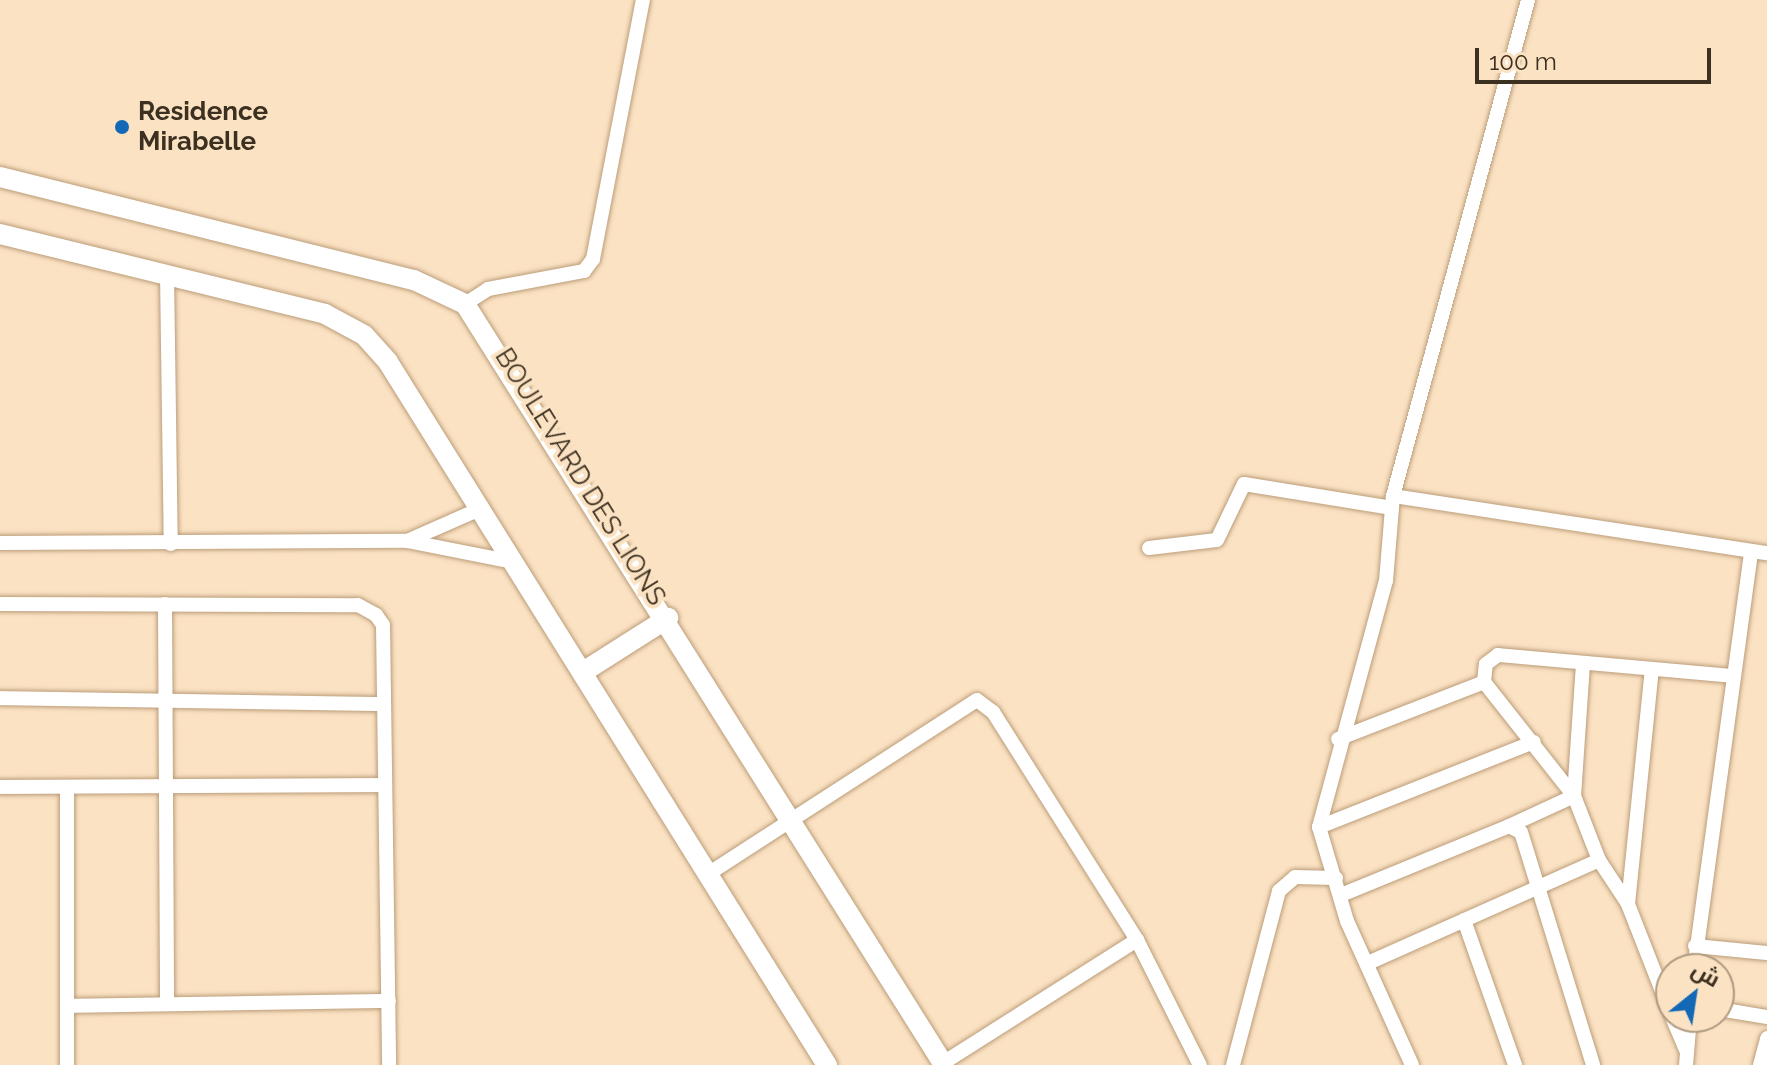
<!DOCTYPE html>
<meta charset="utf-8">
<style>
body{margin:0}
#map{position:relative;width:1767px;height:1065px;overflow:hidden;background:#fbe2c3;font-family:Raleway,Cairo,sans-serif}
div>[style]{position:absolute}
.roads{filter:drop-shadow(0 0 2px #bb9d79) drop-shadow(0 0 2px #bb9d79)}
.minor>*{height:14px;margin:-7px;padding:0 7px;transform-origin:7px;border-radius:7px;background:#fff}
.secondary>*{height:20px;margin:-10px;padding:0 10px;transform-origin:10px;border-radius:10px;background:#fff}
.dots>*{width:22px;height:22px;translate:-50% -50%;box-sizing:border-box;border:4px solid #fbe2c3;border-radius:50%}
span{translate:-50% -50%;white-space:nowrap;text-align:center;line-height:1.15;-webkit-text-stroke:8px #fbe2c3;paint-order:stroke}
.poi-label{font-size:26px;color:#3c3021;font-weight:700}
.left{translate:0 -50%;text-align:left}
.street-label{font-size:26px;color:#3c3021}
.north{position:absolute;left:1655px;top:953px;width:80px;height:80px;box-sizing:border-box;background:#fbe2c3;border:2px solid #af9b82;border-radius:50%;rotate:30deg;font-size:22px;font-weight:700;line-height:32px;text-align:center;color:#3c3021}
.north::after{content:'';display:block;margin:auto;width:28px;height:36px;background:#1469b7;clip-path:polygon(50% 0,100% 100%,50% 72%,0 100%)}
.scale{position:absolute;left:1475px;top:48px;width:236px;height:36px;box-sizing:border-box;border:4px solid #3c3021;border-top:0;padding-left:10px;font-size:24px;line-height:28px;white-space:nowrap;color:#3c3021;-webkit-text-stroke:6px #fbe2c3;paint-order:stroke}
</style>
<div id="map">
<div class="roads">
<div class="minor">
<div style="left:167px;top:273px;width:271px;rotate:89.2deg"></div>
<div style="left:465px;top:304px;width:27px;rotate:-33deg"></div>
<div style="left:488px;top:289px;width:98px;rotate:-10.6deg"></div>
<div style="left:584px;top:271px;width:15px;rotate:-53deg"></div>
<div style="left:593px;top:259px;width:264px;rotate:-79.1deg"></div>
<div style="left:1393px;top:496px;width:378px;rotate:8.7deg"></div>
<div style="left:407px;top:541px;width:80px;rotate:-23.7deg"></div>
<div style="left:0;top:543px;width:407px;rotate:-0.3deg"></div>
<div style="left:407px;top:541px;width:109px;rotate:11.1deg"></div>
<div style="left:1149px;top:548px;width:68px;rotate:-6.7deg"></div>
<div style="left:1217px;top:540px;width:62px;rotate:-64.3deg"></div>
<div style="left:1244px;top:484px;width:150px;rotate:9.2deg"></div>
<div style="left:0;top:604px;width:358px;rotate:0.2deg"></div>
<div style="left:358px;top:605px;width:21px;rotate:29deg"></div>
<div style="left:376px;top:615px;width:12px;rotate:55deg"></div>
<div style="left:383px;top:625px;width:440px;rotate:89.2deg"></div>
<div style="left:165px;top:604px;width:400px;rotate:89.7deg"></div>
<div style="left:0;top:698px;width:384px;rotate:0.9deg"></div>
<div style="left:1338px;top:739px;width:157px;rotate:-21.3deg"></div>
<div style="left:0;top:787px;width:385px;rotate:-0.3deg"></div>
<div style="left:67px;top:787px;width:278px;rotate:90deg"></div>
<div style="left:1509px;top:826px;width:72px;rotate:-24.8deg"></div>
<div style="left:1574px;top:796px;width:131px;rotate:-86.1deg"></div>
<div style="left:1319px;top:827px;width:231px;rotate:-21.6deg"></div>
<div style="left:708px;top:874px;width:320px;rotate:-32.9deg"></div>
<div style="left:977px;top:700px;width:20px;rotate:37deg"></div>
<div style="left:993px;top:712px;width:270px;rotate:57.7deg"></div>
<div style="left:1137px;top:940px;width:140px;rotate:63.3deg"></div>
<div style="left:1341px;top:895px;width:182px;rotate:-22.3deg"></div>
<div style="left:1509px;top:826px;width:13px;rotate:27deg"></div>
<div style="left:1521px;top:832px;width:244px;rotate:72.8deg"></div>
<div style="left:1628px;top:904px;width:236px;rotate:-84.2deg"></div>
<div style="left:1464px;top:920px;width:154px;rotate:70.6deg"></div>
<div style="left:1695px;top:946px;width:72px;rotate:5.6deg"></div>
<div style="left:1368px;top:963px;width:253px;rotate:-24deg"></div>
<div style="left:1694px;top:969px;width:422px;rotate:-82.2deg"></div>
<div style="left:67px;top:1006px;width:322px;rotate:-0.9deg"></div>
<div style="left:1719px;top:1009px;width:49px;rotate:9.5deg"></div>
<div style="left:1671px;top:1014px;width:118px;rotate:-111.4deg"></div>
<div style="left:1628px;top:904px;width:53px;rotate:-123.4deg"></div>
<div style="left:1599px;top:860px;width:69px;rotate:-111.3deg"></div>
<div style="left:1574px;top:796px;width:145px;rotate:-128.3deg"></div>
<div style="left:1484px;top:682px;width:18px;rotate:-84deg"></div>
<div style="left:1486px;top:664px;width:15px;rotate:-37deg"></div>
<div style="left:1498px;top:655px;width:236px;rotate:5.1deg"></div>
<div style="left:1672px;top:1017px;width:36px;rotate:67deg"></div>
<div style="left:943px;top:1063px;width:230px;rotate:-32.4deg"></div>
<div style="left:1233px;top:1065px;width:180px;rotate:-75.2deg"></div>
<div style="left:1279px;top:891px;width:21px;rotate:-41deg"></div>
<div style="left:1295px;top:877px;width:41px;rotate:1.4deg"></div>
<div style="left:1412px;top:1065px;width:158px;rotate:-114.3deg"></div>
<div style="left:1347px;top:921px;width:98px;rotate:-106.6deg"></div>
<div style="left:1319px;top:827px;width:255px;rotate:-74.8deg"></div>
<div style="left:1386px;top:581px;width:85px;rotate:-85.3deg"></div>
<div style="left:1393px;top:496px;width:514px;rotate:-74.77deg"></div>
<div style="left:1686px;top:1065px;width:48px;rotate:-85.2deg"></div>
<div style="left:1760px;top:1065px;width:28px;rotate:-75deg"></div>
</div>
<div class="secondary">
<div style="left:0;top:177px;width:427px;rotate:14deg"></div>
<div style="left:414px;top:280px;width:56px;rotate:25.2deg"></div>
<div style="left:465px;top:304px;width:899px;rotate:57.81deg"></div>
<div style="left:0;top:234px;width:335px;rotate:13.8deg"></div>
<div style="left:325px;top:314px;width:44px;rotate:28.3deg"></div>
<div style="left:364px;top:335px;width:36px;rotate:48deg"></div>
<div style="left:388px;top:362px;width:829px;rotate:58.02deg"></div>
<div style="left:583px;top:672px;width:101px;rotate:-32.4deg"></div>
</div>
</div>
<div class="dots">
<div style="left:122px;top:127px;background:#1469b7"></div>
</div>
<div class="poi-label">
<span class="left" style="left:138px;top:127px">Residence<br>Mirabelle</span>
</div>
<div class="street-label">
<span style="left:580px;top:477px;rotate:58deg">BOULEVARD DES LIONS</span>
</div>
<div class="north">ش</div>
<div class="scale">100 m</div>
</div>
